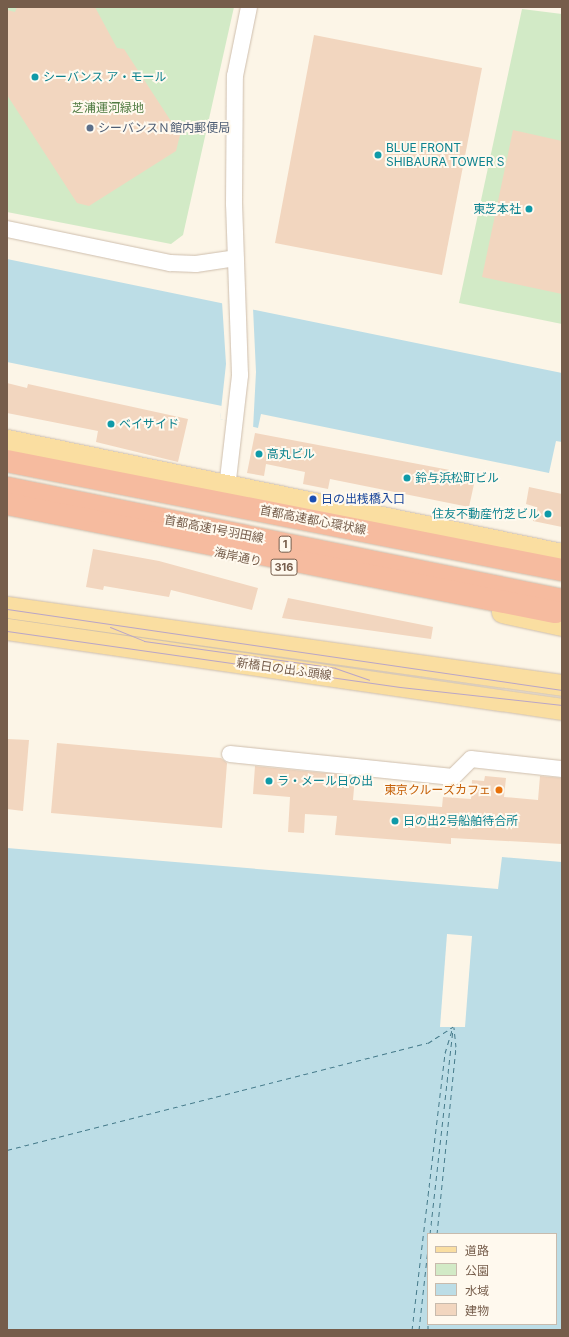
<!DOCTYPE html>
<meta charset="utf-8">
<style>
body{margin:0}
#map{position:relative;width:569px;height:1337px;overflow:hidden;background:#fcf5e7;font-family:Inter,"Noto Sans JP",sans-serif}
div>[style]{position:absolute}
.green>*{inset:0;background:#d2eac6}
.water>*{inset:0;background:#bcdde6}
.pier>*{inset:0;background:#fcf5e7}
.ferry>*{height:1px;margin-top:-0.5px;transform-origin:0;background:repeating-linear-gradient(90deg,#457a8a 0 5px,transparent 0 9px)}
.building>*{inset:0;background:#f2d6bf}
.roads{filter:drop-shadow(0 0 1px #cebead) drop-shadow(0 0 1px #cebead)}
.minor>*{height:16px;margin:-8px;padding:0 8px;transform-origin:8px;border-radius:8px;background:#fff}
.major>*{height:21px;margin:-10.5px;padding:0 10.5px;transform-origin:10.5px;border-radius:10.5px;background:#fadea1}
.highway>*{height:22px;margin:-11px;padding:0 11px;transform-origin:11px;border-radius:11px;background:#f6bb9f}
.tram>*{height:1px;margin:-0.5px;padding:0 0.5px;transform-origin:0.5px;border-radius:0.5px;background:#b9a5c7}
.dots>*{width:11px;height:11px;translate:-50% -50%;box-sizing:border-box;border:2px solid #fff9ee;border-radius:50%}
span{translate:-50% -50%;white-space:nowrap;text-align:center;line-height:1.15;-webkit-text-stroke:4px #fff9ee;paint-order:stroke}
.shield-label span{padding:1px 3px;background:#fff9ee;border:1px solid;border-radius:3px;-webkit-text-stroke-width:0}
.shield-label{font-size:11px;color:#765d4b;font-weight:700}
.culture-label{font-size:12px;color:#0d838f}
.left{translate:0 -50%;text-align:left}
.right{translate:-100% -50%;text-align:right}
.park-label{font-size:12px;color:#517c43}
.service-label{font-size:12px;color:#4e5e75}
.transit-label{font-size:12px;color:#164399}
.street-label{font-size:12px;color:#765d4b}
.food-label{font-size:12px;color:#c56008}
.frame{position:absolute;inset:0;border:8px solid #765d4b;pointer-events:none}
.legend{position:absolute;left:427px;top:1233px;width:130px;height:92px;box-sizing:border-box;background:#fff9ee;border:1px solid #c8bbad;margin:0;padding:5px 7px;list-style:none;font-size:12px;color:#765d4b}
.legend li{display:flex;align-items:center;gap:8px;height:20px}
.legend b{width:20px;border:1px solid #c8bbad}
</style>
<div id="map">
<div class="green">
<div style="clip-path:polygon(7px 7px,234px 7px,183px 235px,171px 244px,7px 212px)"></div>
<div style="clip-path:polygon(522px 9px,562px 14px,562px 324px,459px 303px)"></div>
</div>
<div class="water">
<div style="clip-path:polygon(7px 259px,562px 373px,562px 442px,556px 441px,549px 473px,261px 414px,258px 428px,220px 419px,222px 406px,7px 362px)"></div>
<div style="clip-path:polygon(evenodd,7px 848px,498px 889px,502px 857px,562px 862px,562px 1330px,7px 1330px,7px 848px,428px 1234px,556px 1234px,556px 1324px,428px 1324px,428px 1234px)"></div>
</div>
<div class="pier">
<div style="clip-path:polygon(222px 302px,253px 308px,256px 372px,253px 429px,220px 419px,226px 364px)"></div>
<div style="clip-path:polygon(447px 934px,472px 936px,465px 1027px,440px 1027px)"></div>
</div>
<div class="ferry">
<div style="left:7px;top:1150px;width:434px;rotate:-14.3deg"></div>
<div style="left:428px;top:1043px;width:30px;rotate:-33deg"></div>
<div style="left:430px;top:1234px;width:206px;rotate:-83.6deg"></div>
<div style="left:437px;top:1234px;width:188px;rotate:-84.2deg"></div>
<div style="left:456px;top:1047px;width:20px;rotate:-96deg"></div>
<div style="left:412px;top:1330px;width:279px;rotate:-83.2deg"></div>
<div style="left:445px;top:1053px;width:27px;rotate:-73deg"></div>
<div style="left:419px;top:1330px;width:81px;rotate:-83.7deg"></div>
<div style="left:428px;top:1330px;width:6px;rotate:-90deg"></div>
</div>
<div class="building">
<div style="clip-path:polygon(17px 7px,95px 7px,117px 48px,124px 49px,180px 135px,176px 151px,89px 206px,77px 203px,7px 95px,7px 10px,15px 12px)"></div>
<div style="clip-path:polygon(314px 35px,482px 68px,442px 275px,275px 243px)"></div>
<div style="clip-path:polygon(513px 130px,562px 141px,562px 294px,482px 277px)"></div>
<div style="clip-path:polygon(7px 383px,27px 388px,28px 384px,188px 419px,178px 462px,96px 442px,98px 431px,7px 413px)"></div>
<div style="clip-path:polygon(255px 433px,476px 475px,469px 507px,330px 479px,328px 489px,303px 484px,305px 472px,266px 464px,264px 476px,247px 473px)"></div>
<div style="clip-path:polygon(529px 487px,562px 494px,562px 527px,533px 521px,536px 507px,526px 504px)"></div>
<div style="clip-path:polygon(93px 549px,159px 561px,258px 588px,252px 610px,171px 590px,169px 597px,104px 586px,103px 590px,86px 587px)"></div>
<div style="clip-path:polygon(288px 598px,433px 627px,431px 639px,282px 618px)"></div>
<div style="clip-path:polygon(7px 739px,29px 740px,23px 811px,7px 809px)"></div>
<div style="clip-path:polygon(57px 743px,221px 758px,227px 763px,222px 828px,51px 813px)"></div>
<div style="clip-path:polygon(255px 766px,355px 776px,353px 800px,442px 807px,443px 797px,471px 799px,472px 780px,484px 781px,485px 776px,506px 778px,504px 797px,538px 800px,540px 776px,562px 778px,562px 844px,451px 838px,451px 844px,335px 835px,337px 816px,305px 814px,304px 833px,288px 832px,290px 797px,253px 794px)"></div>
</div>
<div class="roads">
<div class="minor">
<div style="left:7px;top:229px;width:167px;rotate:11.8deg"></div>
<div style="left:170px;top:263px;width:26px;rotate:2deg"></div>
<div style="left:196px;top:264px;width:40px;rotate:-8.5deg"></div>
<div style="left:227px;top:488px;width:114px;rotate:-83.4deg"></div>
<div style="left:240px;top:375px;width:171px;rotate:-92deg"></div>
<div style="left:234px;top:204px;width:128px;rotate:-89.6deg"></div>
<div style="left:235px;top:76px;width:70px;rotate:-78.5deg"></div>
<div style="left:230px;top:754px;width:224px;rotate:5.9deg"></div>
<div style="left:453px;top:777px;width:25px;rotate:-45deg"></div>
<div style="left:471px;top:759px;width:92px;rotate:6.3deg"></div>
</div>
<div class="major">
<div style="left:7px;top:440px;width:567px;rotate:11.61deg"></div>
<div style="left:7px;top:607px;width:560px;rotate:8deg"></div>
<div style="left:502px;top:612px;width:61px;rotate:12.2deg"></div>
<div style="left:7px;top:629px;width:561px;rotate:8.2deg"></div>
</div>
<div class="highway">
<div style="left:7px;top:461px;width:566px;rotate:11.11deg"></div>
<div style="left:7px;top:488px;width:566px;rotate:11.41deg"></div>
<div style="left:8px;top:504px;width:558px;rotate:11.17deg"></div>
</div>
</div>
<div class="tram">
<div style="left:7px;top:609px;width:561px;rotate:8.3deg"></div>
<div style="left:110px;top:627px;width:37px;rotate:22deg"></div>
<div style="left:144px;top:641px;width:193px;rotate:8deg"></div>
<div style="left:335px;top:668px;width:36px;rotate:19deg"></div>
<div style="left:7px;top:631px;width:397px;rotate:8.1deg"></div>
<div style="left:400px;top:687px;width:163px;rotate:6.3deg"></div>
</div>
<div class="dots">
<div style="left:35px;top:77px;background:#0f9aa8"></div>
<div style="left:90px;top:128px;background:#5c6f8a"></div>
<div style="left:378px;top:155px;background:#0f9aa8"></div>
<div style="left:529px;top:209px;background:#0f9aa8"></div>
<div style="left:111px;top:424px;background:#0f9aa8"></div>
<div style="left:259px;top:454px;background:#0f9aa8"></div>
<div style="left:407px;top:478px;background:#0f9aa8"></div>
<div style="left:313px;top:499px;background:#1a4fb4"></div>
<div style="left:548px;top:514px;background:#0f9aa8"></div>
<div style="left:269px;top:781px;background:#0f9aa8"></div>
<div style="left:499px;top:790px;background:#e8710a"></div>
<div style="left:395px;top:821px;background:#0f9aa8"></div>
</div>
<div class="shield-label">
<span style="left:285px;top:544px">1</span>
<span style="left:284px;top:567px">316</span>
</div>
<div class="culture-label">
<span class="left" style="left:43px;top:77px">シーバンス ア・モール</span>
<span class="left" style="left:386px;top:155px">BLUE FRONT<br>SHIBAURA TOWER S</span>
<span class="right" style="left:521px;top:209px">東芝本社</span>
<span class="left" style="left:119px;top:424px">ベイサイド</span>
<span class="left" style="left:267px;top:454px">高丸ビル</span>
<span class="left" style="left:415px;top:478px">鈴与浜松町ビル</span>
<span class="right" style="left:540px;top:514px">住友不動産竹芝ビル</span>
<span class="left" style="left:277px;top:781px">ラ・メール日の出</span>
<span class="left" style="left:403px;top:821px">日の出2号船舶待合所</span>
</div>
<div class="park-label">
<span style="left:108px;top:108px">芝浦運河緑地</span>
</div>
<div class="service-label">
<span class="left" style="left:98px;top:128px">シーバンスＮ館内郵便局</span>
</div>
<div class="transit-label">
<span class="left" style="left:321px;top:499px">日の出桟橋入口</span>
</div>
<div class="street-label">
<span style="left:313px;top:520px;rotate:11deg">首都高速都心環状線</span>
<span style="left:214px;top:529px;rotate:11deg">首都高速1号羽田線</span>
<span style="left:238px;top:557px;rotate:12deg">海岸通り</span>
<span style="left:284px;top:669px;rotate:8deg">新橋日の出ふ頭線</span>
</div>
<div class="food-label">
<span class="right" style="left:491px;top:790px">東京クルーズカフェ</span>
</div>
<div class="frame"></div>
<ul class="legend">
<li><b style="height:5px;background:#fadea1"></b>道路</li>
<li><b style="height:11px;background:#d2eac6"></b>公園</li>
<li><b style="height:11px;background:#bcdde6"></b>水域</li>
<li><b style="height:11px;background:#f2d6bf"></b>建物</li>
</ul>
</div>
